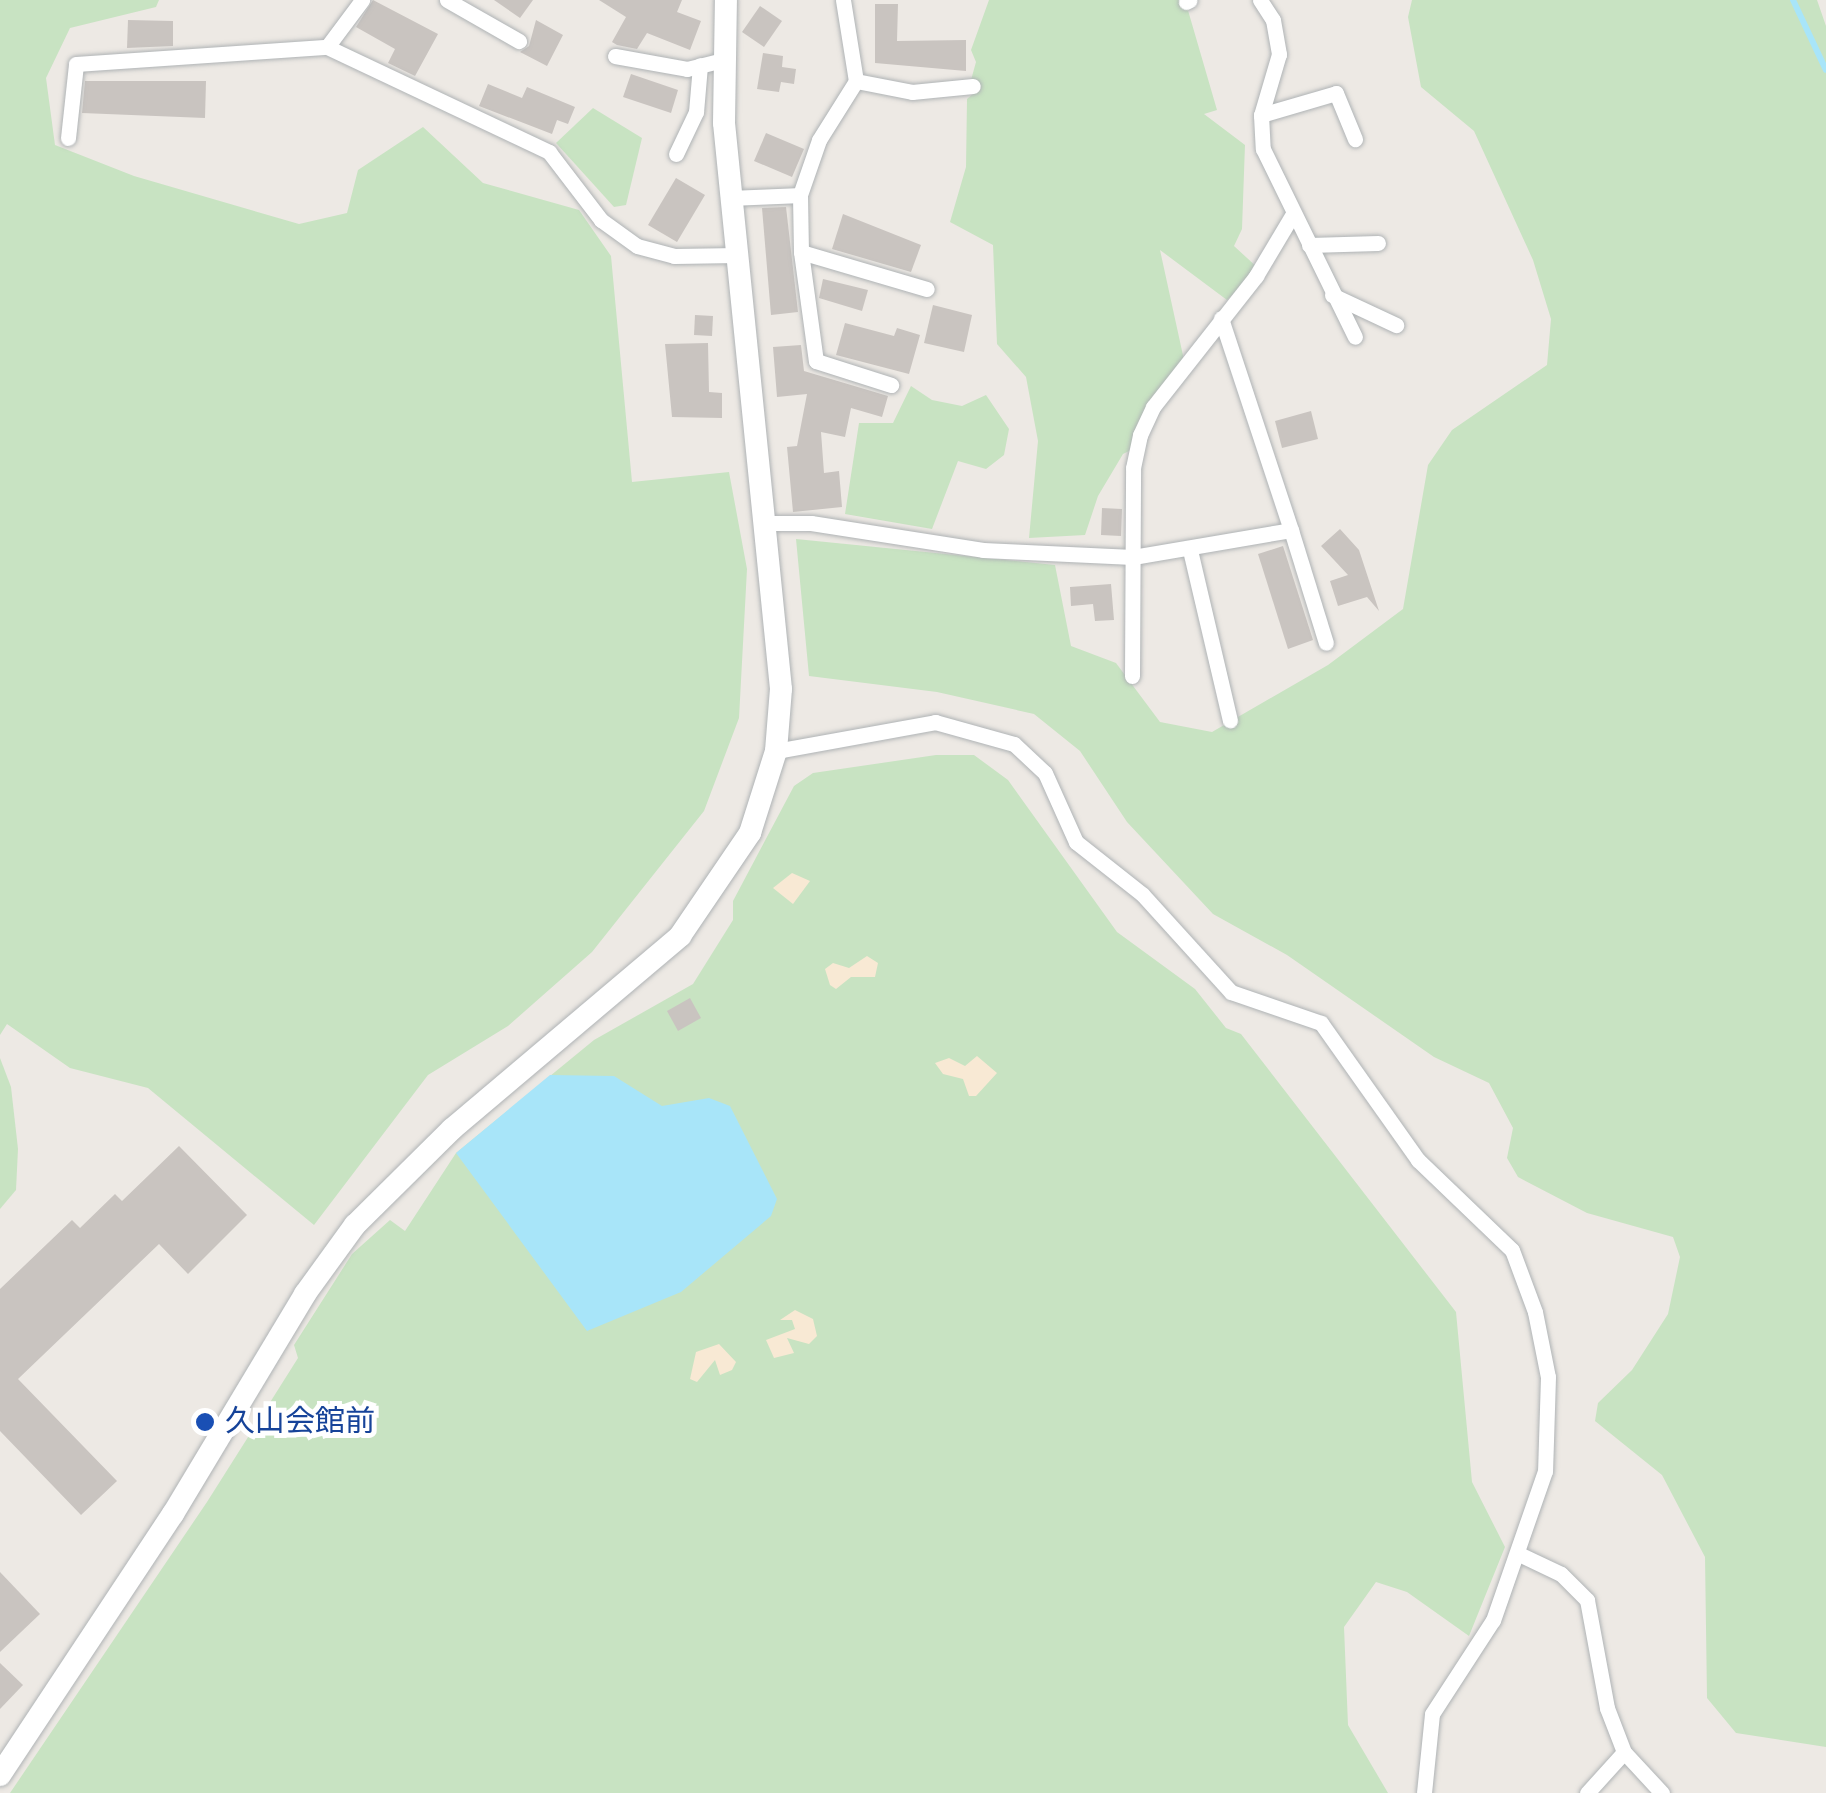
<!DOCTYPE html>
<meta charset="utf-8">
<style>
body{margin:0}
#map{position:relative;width:1826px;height:1793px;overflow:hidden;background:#ede9e4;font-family:"Source Sans 3","Noto Sans JP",sans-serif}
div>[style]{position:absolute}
.green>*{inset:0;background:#c8e3c2}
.sand>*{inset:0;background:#f8e9d4}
.water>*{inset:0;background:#a8e5f9}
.stream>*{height:6px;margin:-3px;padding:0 3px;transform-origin:3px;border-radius:3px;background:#a8e5f9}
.building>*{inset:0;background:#c9c4c0}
.roads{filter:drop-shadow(0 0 2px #afb3b5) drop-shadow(0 0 2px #afb3b5)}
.street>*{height:15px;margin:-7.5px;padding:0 7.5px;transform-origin:7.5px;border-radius:7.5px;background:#fff}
.secondary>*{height:22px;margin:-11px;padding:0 11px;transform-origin:11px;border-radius:11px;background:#fff}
.dots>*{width:28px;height:28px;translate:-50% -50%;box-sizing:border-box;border:5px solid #fff;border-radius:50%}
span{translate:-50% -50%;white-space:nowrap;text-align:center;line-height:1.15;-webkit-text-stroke:10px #fff;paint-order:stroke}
.transit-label{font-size:30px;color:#164399}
.left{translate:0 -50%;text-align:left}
</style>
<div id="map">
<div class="green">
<div style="clip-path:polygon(0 0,159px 0,156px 7px,70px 28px,46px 78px,55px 145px,134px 176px,299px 224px,347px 213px,358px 170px,423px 127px,483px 183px,579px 210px,611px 256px,632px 482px,729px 472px,747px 569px,739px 718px,704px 811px,592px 952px,508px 1026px,428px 1075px,314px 1225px,148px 1088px,70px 1068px,7px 1024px,0 1035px)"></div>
<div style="clip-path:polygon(989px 0,1185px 0,1217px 110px,1204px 114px,1245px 145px,1242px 229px,1234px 246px,1259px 269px,1227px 300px,1160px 250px,1184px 360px,1143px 444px,1123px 454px,1098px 496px,1085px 535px,1029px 538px,1038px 441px,1026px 377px,997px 344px,993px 245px,950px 222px,966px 167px,967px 99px,981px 87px,971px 80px,976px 62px,971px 50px)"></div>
<div style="clip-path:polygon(1412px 0,1817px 0,1826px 26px,1826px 1747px,1736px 1733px,1707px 1698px,1705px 1557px,1662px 1475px,1595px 1421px,1598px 1403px,1632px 1370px,1668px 1314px,1680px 1257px,1673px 1237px,1587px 1213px,1518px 1177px,1507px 1158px,1513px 1128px,1489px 1083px,1434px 1057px,1287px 955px,1213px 914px,1127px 822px,1080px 751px,1034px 714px,937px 692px,809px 676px,796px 539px,1055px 565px,1071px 646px,1116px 663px,1160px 722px,1212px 732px,1328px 665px,1403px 609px,1428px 465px,1452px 430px,1547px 365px,1551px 319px,1533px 260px,1474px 131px,1421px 87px,1408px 17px)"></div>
<div style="clip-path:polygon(593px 108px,642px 138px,626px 205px,614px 207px,556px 143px)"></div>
<div style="clip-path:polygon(911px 386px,932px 400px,962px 406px,986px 395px,1009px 429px,1004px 455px,986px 469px,958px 461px,932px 529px,845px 514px,859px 423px,893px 423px)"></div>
<div style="clip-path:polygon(936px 755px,974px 755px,1008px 780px,1117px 932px,1195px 989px,1226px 1028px,1241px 1034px,1456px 1312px,1472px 1482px,1505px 1547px,1469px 1636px,1407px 1592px,1376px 1582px,1344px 1627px,1348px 1725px,1388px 1793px,10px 1793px,207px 1502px,298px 1358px,294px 1345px,352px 1254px,390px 1220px,405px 1231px,456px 1153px,594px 1040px,693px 984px,733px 920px,733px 901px,794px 786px,813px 773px)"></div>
<div style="clip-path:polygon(0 1058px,11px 1087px,18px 1149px,16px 1190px,0 1209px)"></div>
</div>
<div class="sand">
<div style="clip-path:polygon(792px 873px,810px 881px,793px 904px,773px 888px)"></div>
<div style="clip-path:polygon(867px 956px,878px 963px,875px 977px,851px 977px,836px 989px,830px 985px,825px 969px,833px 963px,849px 968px)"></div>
<div style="clip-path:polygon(977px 1056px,997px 1073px,976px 1096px,969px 1096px,963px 1079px,943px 1074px,935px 1063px,949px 1058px,965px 1066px)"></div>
<div style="clip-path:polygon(795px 1310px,813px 1319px,817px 1336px,809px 1344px,787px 1338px,794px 1353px,774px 1358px,766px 1340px,795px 1329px,792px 1320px,780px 1320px)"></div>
<div style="clip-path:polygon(719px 1344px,736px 1362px,732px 1370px,720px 1375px,715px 1360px,697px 1382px,690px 1379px,696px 1352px)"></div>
</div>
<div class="water">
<div style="clip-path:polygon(550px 1075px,614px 1076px,662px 1106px,709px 1098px,730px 1106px,777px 1199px,771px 1216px,681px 1292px,587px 1331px,456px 1153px)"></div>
</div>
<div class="stream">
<div style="left:1793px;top:0;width:77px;rotate:64.8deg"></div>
</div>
<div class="building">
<div style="clip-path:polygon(373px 0,438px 34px,415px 76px,388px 63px,395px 49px,356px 27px)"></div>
<div style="clip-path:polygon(494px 0,533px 0,520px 18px)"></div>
<div style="clip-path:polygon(599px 0,682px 0,677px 12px,701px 21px,690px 50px,647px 33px,637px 49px,617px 45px,612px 42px,626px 17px)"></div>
<div style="clip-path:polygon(875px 4px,898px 4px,897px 41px,966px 40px,966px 71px,875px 63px)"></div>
<div style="clip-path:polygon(760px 6px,782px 21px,764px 47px,742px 32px)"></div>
<div style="clip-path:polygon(128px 20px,173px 21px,173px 46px,127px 48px)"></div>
<div style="clip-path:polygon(536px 20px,563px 35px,547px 66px,520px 52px,529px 46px)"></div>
<div style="clip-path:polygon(763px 53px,783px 56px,782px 67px,796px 69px,794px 84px,781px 82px,779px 92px,757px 89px)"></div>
<div style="clip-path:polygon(631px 74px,678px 90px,671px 113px,623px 97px)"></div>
<div style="clip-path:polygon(85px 81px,206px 81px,205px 118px,82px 113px)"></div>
<div style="clip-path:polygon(488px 84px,522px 98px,527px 87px,575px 107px,568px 124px,557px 120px,552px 134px,479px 106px)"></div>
<div style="clip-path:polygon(766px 133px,804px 149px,792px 177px,754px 161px)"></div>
<div style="clip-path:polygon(676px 178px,705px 195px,677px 242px,648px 225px)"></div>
<div style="clip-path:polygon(786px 207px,798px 312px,771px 315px,762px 208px)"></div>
<div style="clip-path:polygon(843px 214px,921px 245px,911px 272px,832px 249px)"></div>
<div style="clip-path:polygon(823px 279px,868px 290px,862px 311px,819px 298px)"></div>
<div style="clip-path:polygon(933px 305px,972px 315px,964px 352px,924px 343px)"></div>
<div style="clip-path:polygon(695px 315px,713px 316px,712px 336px,694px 335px)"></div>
<div style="clip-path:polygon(845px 323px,894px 336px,897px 328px,920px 335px,909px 374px,836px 355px)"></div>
<div style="clip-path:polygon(708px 343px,709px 392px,722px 393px,722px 418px,672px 417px,665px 344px)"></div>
<div style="clip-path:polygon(801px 345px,804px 371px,888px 396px,882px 417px,851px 408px,845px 437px,821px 432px,824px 473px,839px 471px,842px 507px,793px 512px,787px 447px,797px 446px,807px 394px,777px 397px,773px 347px)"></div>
<div style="clip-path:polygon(1311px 411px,1318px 439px,1282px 448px,1275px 421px)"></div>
<div style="clip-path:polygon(1102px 508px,1122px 509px,1121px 536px,1101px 535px)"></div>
<div style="clip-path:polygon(1340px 529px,1359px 550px,1379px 611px,1367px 597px,1338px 606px,1330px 581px,1348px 575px,1321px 546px)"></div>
<div style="clip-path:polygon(1283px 546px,1313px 640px,1288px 649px,1258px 554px)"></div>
<div style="clip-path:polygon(1111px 584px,1114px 620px,1095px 621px,1093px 604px,1071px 606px,1070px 587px)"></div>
<div style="clip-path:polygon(690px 998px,701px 1018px,678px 1031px,667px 1011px)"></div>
<div style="clip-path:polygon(179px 1146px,247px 1215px,188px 1274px,159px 1244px,18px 1379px,117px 1481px,81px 1515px,0 1431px,0 1289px,72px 1220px,80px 1228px,115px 1194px,122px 1201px)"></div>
<div style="clip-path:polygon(0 1572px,40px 1614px,0 1652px)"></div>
<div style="clip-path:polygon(0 1663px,23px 1685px,0 1709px)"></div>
</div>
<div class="roads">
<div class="street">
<div style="left:447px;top:0;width:83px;rotate:29.7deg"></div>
<div style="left:843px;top:0;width:82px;rotate:80.9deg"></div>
<div style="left:856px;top:81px;width:70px;rotate:122.1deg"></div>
<div style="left:819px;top:140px;width:58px;rotate:109.1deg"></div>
<div style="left:800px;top:195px;width:57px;rotate:89deg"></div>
<div style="left:801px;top:252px;width:110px;rotate:82.2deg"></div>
<div style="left:816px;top:361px;width:79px;rotate:17.7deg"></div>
<div style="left:1260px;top:0;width:24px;rotate:57deg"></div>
<div style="left:1273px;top:20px;width:35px;rotate:80deg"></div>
<div style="left:1279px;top:54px;width:64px;rotate:106.4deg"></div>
<div style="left:1261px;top:115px;width:34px;rotate:87deg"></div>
<div style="left:1263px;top:149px;width:209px;rotate:63.9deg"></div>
<div style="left:1186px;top:2px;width:4px;rotate:-27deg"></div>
<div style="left:327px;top:47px;width:59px;rotate:-53.3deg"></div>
<div style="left:615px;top:56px;width:73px;rotate:10.2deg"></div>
<div style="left:687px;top:69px;width:38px;rotate:-14deg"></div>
<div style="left:856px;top:81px;width:57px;rotate:11.1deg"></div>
<div style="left:912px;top:92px;width:61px;rotate:-5.6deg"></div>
<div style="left:1261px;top:115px;width:78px;rotate:-16.3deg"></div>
<div style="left:1336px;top:93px;width:50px;rotate:67.6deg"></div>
<div style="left:68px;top:138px;width:74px;rotate:-83.8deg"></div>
<div style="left:76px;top:64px;width:252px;rotate:-3.9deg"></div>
<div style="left:327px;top:47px;width:246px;rotate:25.3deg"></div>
<div style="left:549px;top:152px;width:86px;rotate:52.6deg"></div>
<div style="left:601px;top:220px;width:44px;rotate:35.8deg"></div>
<div style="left:637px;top:246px;width:38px;rotate:15deg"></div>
<div style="left:674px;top:256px;width:64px;rotate:-0.9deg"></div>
<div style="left:676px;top:154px;width:47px;rotate:-64.5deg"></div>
<div style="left:696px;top:112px;width:47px;rotate:-85.1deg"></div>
<div style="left:731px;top:198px;width:69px;rotate:-2.5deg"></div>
<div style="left:1309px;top:245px;width:69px;rotate:-1.7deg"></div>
<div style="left:801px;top:252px;width:131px;rotate:16.4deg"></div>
<div style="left:1332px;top:295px;width:71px;rotate:25.1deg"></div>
<div style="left:767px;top:523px;width:44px"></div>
<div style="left:811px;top:523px;width:174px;rotate:8.9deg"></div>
<div style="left:983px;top:550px;width:150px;rotate:2.7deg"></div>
<div style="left:1133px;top:557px;width:160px;rotate:-9.7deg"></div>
<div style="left:1291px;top:530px;width:223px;rotate:-108.3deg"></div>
<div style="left:1291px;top:530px;width:118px;rotate:72.8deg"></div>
<div style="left:1190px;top:550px;width:175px;rotate:76.8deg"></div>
<div style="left:1132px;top:676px;width:208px;rotate:-89.7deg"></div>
<div style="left:1133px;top:468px;width:34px;rotate:-78deg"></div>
<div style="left:1140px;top:435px;width:31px;rotate:-65deg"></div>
<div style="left:1153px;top:407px;width:167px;rotate:-51.8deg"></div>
<div style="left:1256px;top:276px;width:72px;rotate:-59.2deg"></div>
<div style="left:776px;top:751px;width:162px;rotate:-10.3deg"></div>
<div style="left:935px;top:722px;width:82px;rotate:15.6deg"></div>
<div style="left:1014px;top:744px;width:42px;rotate:43.1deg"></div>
<div style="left:1045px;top:773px;width:76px;rotate:65.8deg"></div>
<div style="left:1076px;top:842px;width:85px;rotate:38.3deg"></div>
<div style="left:1143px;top:895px;width:131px;rotate:47.8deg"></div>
<div style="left:1231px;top:992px;width:95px;rotate:19deg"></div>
<div style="left:1321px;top:1023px;width:168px;rotate:54.7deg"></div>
<div style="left:1418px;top:1160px;width:130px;rotate:43.8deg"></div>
<div style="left:1512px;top:1250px;width:66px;rotate:69.6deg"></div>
<div style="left:1535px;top:1312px;width:66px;rotate:78.7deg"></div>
<div style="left:1548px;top:1377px;width:94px;rotate:91.8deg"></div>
<div style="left:1545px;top:1471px;width:158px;rotate:109.2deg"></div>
<div style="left:1493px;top:1620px;width:112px;rotate:123deg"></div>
<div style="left:1432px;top:1714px;width:79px;rotate:95.8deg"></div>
<div style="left:1521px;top:1555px;width:44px;rotate:25.4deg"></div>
<div style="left:1561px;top:1574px;width:37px;rotate:45deg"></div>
<div style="left:1587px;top:1600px;width:110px;rotate:79.5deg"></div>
<div style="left:1607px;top:1708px;width:47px;rotate:68.9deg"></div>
<div style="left:1624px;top:1752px;width:56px;rotate:47.2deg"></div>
<div style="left:1587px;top:1793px;width:55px;rotate:-47.9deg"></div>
</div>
<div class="secondary">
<div style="left:0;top:1775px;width:313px;rotate:-56.5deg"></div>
<div style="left:173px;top:1514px;width:257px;rotate:-59deg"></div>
<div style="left:305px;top:1294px;width:85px;rotate:-54.1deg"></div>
<div style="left:355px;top:1225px;width:136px;rotate:-44.7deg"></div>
<div style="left:452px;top:1129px;width:299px;rotate:-40.2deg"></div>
<div style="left:680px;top:936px;width:125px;rotate:-55.8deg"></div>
<div style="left:750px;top:833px;width:86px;rotate:-72.4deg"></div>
<div style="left:776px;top:751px;width:62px;rotate:-85.4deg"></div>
<div style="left:781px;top:689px;width:569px;rotate:-95.75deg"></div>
<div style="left:724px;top:123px;width:123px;rotate:-89.1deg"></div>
</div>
</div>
<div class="dots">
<div style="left:205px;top:1422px;background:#1a4fb4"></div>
</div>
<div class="transit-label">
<span class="left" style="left:225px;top:1422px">久山会館前</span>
</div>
</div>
